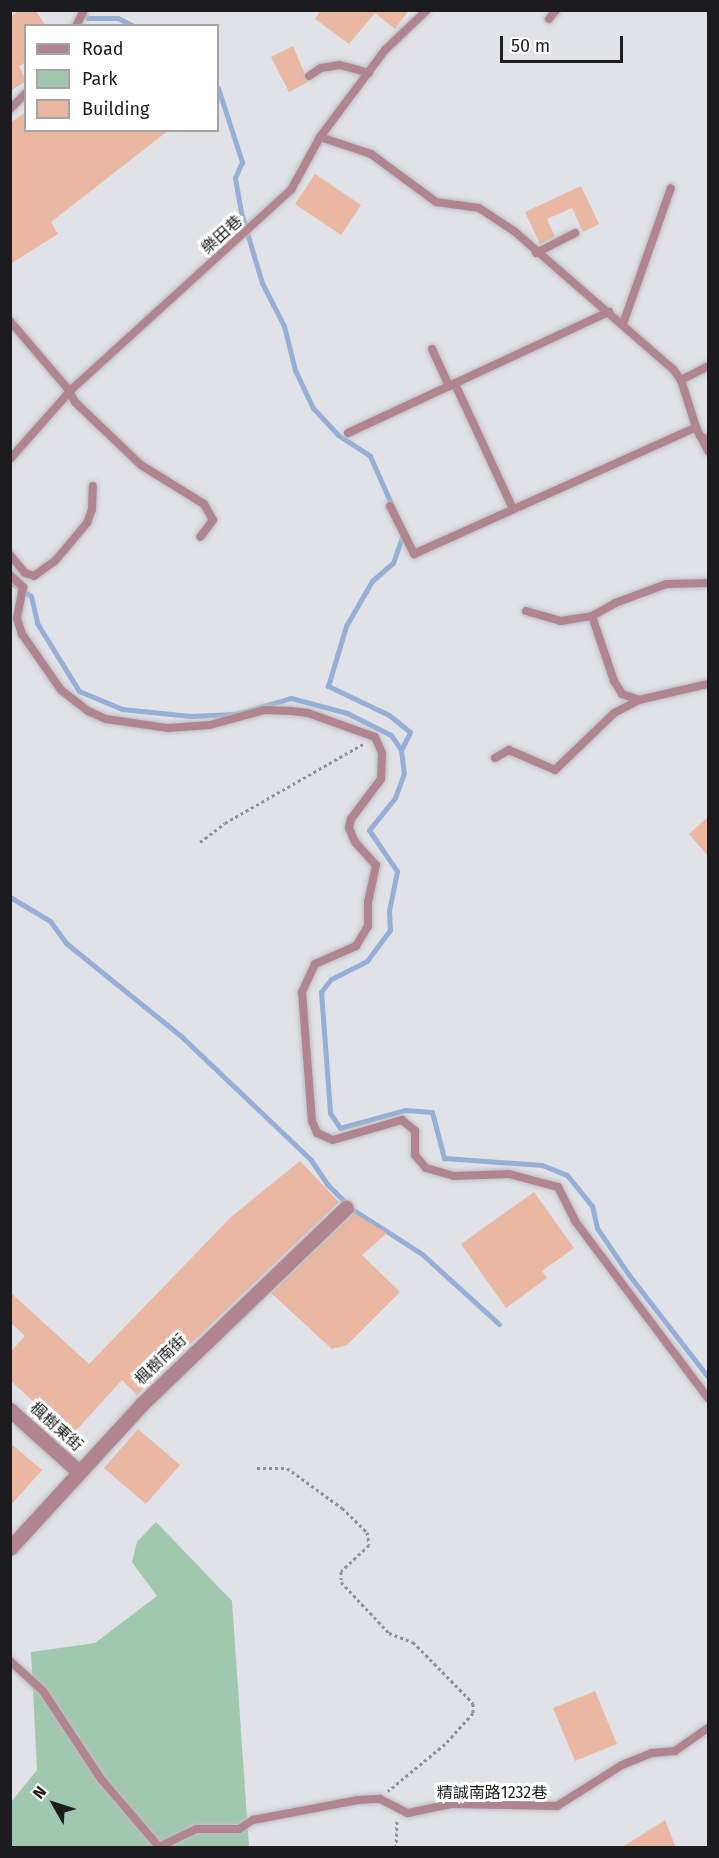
<!DOCTYPE html>
<meta charset="utf-8">
<style>
body{margin:0}
#map{position:relative;width:719px;height:1858px;overflow:hidden;background:#e0e2e7;font-family:"Fira Sans","Noto Sans TC",sans-serif}
div>[style]{position:absolute}
.green>*{inset:0;background:#a0c8ae}
.stream>*{height:5px;margin:-2.5px;padding:0 2.5px;transform-origin:2.5px;border-radius:2.5px;background:#95afd7}
.building>*{inset:0;background:#e9b7a2}
.path>*{height:3px;margin-top:-1.5px;transform-origin:0;background:repeating-linear-gradient(90deg,#909195 0 3px,transparent 0 6px)}
.roads{filter:drop-shadow(0 0 2px #bdbec3) drop-shadow(0 0 2px #bdbec3)}
.service>*{height:8px;margin:-4px;padding:0 4px;transform-origin:4px;border-radius:4px;background:#b18590}
.minor>*{height:15px;margin:-7.5px;padding:0 7.5px;transform-origin:7.5px;border-radius:7.5px;background:#b18590}
span{translate:-50% -50%;white-space:nowrap;text-align:center;line-height:1.15;-webkit-text-stroke:6px #fff;paint-order:stroke}
.street-label{font-size:16px;color:#1c1c1e}
.frame{position:absolute;inset:0;border:12px solid #1c1c1e;pointer-events:none}
.legend{position:absolute;left:24px;top:24px;width:195px;height:108px;box-sizing:border-box;background:#fff;border:2px solid #a4a4a5;margin:0;padding:8px 10px;list-style:none;font-size:18px;color:#1c1c1e}
.legend li{display:flex;align-items:center;gap:12px;height:30px}
.legend b{width:30px;border:2px solid #a4a4a5}
.north{position:absolute;left:24px;top:1774px;width:60px;height:60px;-webkit-text-stroke:4px #fff;paint-order:stroke;rotate:309deg;font-size:16px;font-weight:700;line-height:24px;text-align:center;color:#1c1c1e}
.north::after{content:'';display:block;margin:auto;width:21px;height:27px;background:#1c1c1e;clip-path:polygon(50% 0,100% 100%,50% 72%,0 100%)}
.scale{position:absolute;left:500px;top:36px;width:123px;height:27px;box-sizing:border-box;border:3px solid #1c1c1e;border-top:0;padding-left:8px;font-size:18px;line-height:21px;white-space:nowrap;color:#1c1c1e;-webkit-text-stroke:4px #fff;paint-order:stroke}
</style>
<div id="map">
<div class="green">
<div style="clip-path:polygon(156px 1522px,232px 1601px,249px 1847px,11px 1848px,11px 1802px,37px 1770px,31px 1652px,95px 1643px,157px 1596px,132px 1562px,137px 1542px)"></div>
</div>
<div class="stream">
<div style="left:78px;top:10px;width:13px;rotate:39deg"></div>
<div style="left:88px;top:18px;width:30px"></div>
<div style="left:118px;top:18px;width:18px;rotate:27deg"></div>
<div style="left:218px;top:88px;width:78px;rotate:72deg"></div>
<div style="left:242px;top:162px;width:17px;rotate:114deg"></div>
<div style="left:235px;top:178px;width:39px;rotate:80deg"></div>
<div style="left:242px;top:216px;width:70px;rotate:73.4deg"></div>
<div style="left:262px;top:283px;width:48px;rotate:62.9deg"></div>
<div style="left:284px;top:326px;width:45px;rotate:76deg"></div>
<div style="left:295px;top:370px;width:42px;rotate:64.7deg"></div>
<div style="left:313px;top:408px;width:37px;rotate:47deg"></div>
<div style="left:338px;top:435px;width:38px;rotate:33deg"></div>
<div style="left:370px;top:456px;width:57px;rotate:66.1deg"></div>
<div style="left:10px;top:582px;width:25px;rotate:34deg"></div>
<div style="left:31px;top:596px;width:28px;rotate:77deg"></div>
<div style="left:37px;top:623px;width:80px;rotate:58.3deg"></div>
<div style="left:79px;top:691px;width:47px;rotate:22.7deg"></div>
<div style="left:122px;top:709px;width:69px;rotate:5.8deg"></div>
<div style="left:191px;top:716px;width:45px;rotate:-2.5deg"></div>
<div style="left:236px;top:714px;width:57px;rotate:-16.2deg"></div>
<div style="left:291px;top:698px;width:58px;rotate:15deg"></div>
<div style="left:347px;top:713px;width:49px;rotate:26.6deg"></div>
<div style="left:391px;top:735px;width:18px;rotate:56deg"></div>
<div style="left:401px;top:750px;width:23px;rotate:83deg"></div>
<div style="left:404px;top:773px;width:27px;rotate:110deg"></div>
<div style="left:395px;top:798px;width:41px;rotate:129.1deg"></div>
<div style="left:369px;top:830px;width:50px;rotate:55.7deg"></div>
<div style="left:397px;top:871px;width:41px;rotate:101.3deg"></div>
<div style="left:389px;top:911px;width:19px;rotate:87deg"></div>
<div style="left:390px;top:930px;width:39px;rotate:127deg"></div>
<div style="left:367px;top:961px;width:40px;rotate:153.4deg"></div>
<div style="left:331px;top:979px;width:16px;rotate:128deg"></div>
<div style="left:321px;top:992px;width:121px;rotate:85.7deg"></div>
<div style="left:330px;top:1113px;width:18px;rotate:56deg"></div>
<div style="left:340px;top:1128px;width:67px;rotate:-15.5deg"></div>
<div style="left:405px;top:1110px;width:27px;rotate:4deg"></div>
<div style="left:432px;top:1112px;width:48px;rotate:75.4deg"></div>
<div style="left:444px;top:1158px;width:98px;rotate:4.1deg"></div>
<div style="left:542px;top:1165px;width:27px;rotate:22deg"></div>
<div style="left:567px;top:1175px;width:40px;rotate:51deg"></div>
<div style="left:592px;top:1206px;width:23px;rotate:77deg"></div>
<div style="left:597px;top:1228px;width:57px;rotate:55.8deg"></div>
<div style="left:629px;top:1275px;width:129px;rotate:52.2deg"></div>
<div style="left:401px;top:750px;width:20px;rotate:-63deg"></div>
<div style="left:410px;top:732px;width:27px;rotate:-141deg"></div>
<div style="left:389px;top:715px;width:68px;rotate:-154.6deg"></div>
<div style="left:328px;top:686px;width:63px;rotate:-73.3deg"></div>
<div style="left:346px;top:626px;width:52px;rotate:-60deg"></div>
<div style="left:372px;top:581px;width:28px;rotate:-41deg"></div>
<div style="left:393px;top:563px;width:31px;rotate:-71deg"></div>
<div style="left:10px;top:897px;width:47px;rotate:31deg"></div>
<div style="left:50px;top:921px;width:27px;rotate:54deg"></div>
<div style="left:66px;top:943px;width:149px;rotate:39deg"></div>
<div style="left:182px;top:1037px;width:178px;rotate:43.6deg"></div>
<div style="left:311px;top:1160px;width:29px;rotate:56deg"></div>
<div style="left:327px;top:1184px;width:35px;rotate:45deg"></div>
<div style="left:352px;top:1209px;width:83px;rotate:32.7deg"></div>
<div style="left:422px;top:1254px;width:104px;rotate:42.3deg"></div>
</div>
<div class="building">
<div style="clip-path:polygon(20px 10px,35px 10px,46px 26px,26px 26px,26px 62px,19px 66px,26px 81px,10px 91px,10px 17px)"></div>
<div style="clip-path:polygon(321px 10px,409px 10px,395px 29px,375px 13px,349px 44px,315px 19px)"></div>
<div style="clip-path:polygon(293px 46px,308px 82px,289px 92px,271px 57px)"></div>
<div style="clip-path:polygon(26px 112px,26px 130px,169px 130px,51px 222px,58px 234px,10px 264px,10px 123px)"></div>
<div style="clip-path:polygon(315px 174px,361px 205px,341px 235px,295px 204px)"></div>
<div style="clip-path:polygon(581px 186px,599px 224px,583px 232px,572px 208px,547px 219px,555px 237px,540px 244px,525px 212px)"></div>
<div style="clip-path:polygon(708px 817px,708px 856px,689px 834px)"></div>
<div style="clip-path:polygon(300px 1161px,339px 1202px,137px 1395px,122px 1380px,71px 1436px,10px 1380px,10px 1352px,25px 1336px,10px 1322px,10px 1292px,89px 1364px,231px 1217px)"></div>
<div style="clip-path:polygon(534px 1192px,574px 1248px,542px 1271px,547px 1278px,506px 1308px,461px 1244px)"></div>
<div style="clip-path:polygon(354px 1213px,387px 1233px,362px 1255px,400px 1292px,347px 1345px,332px 1349px,271px 1293px)"></div>
<div style="clip-path:polygon(138px 1429px,180px 1465px,146px 1504px,104px 1468px)"></div>
<div style="clip-path:polygon(10px 1443px,42px 1470px,10px 1506px)"></div>
<div style="clip-path:polygon(595px 1691px,617px 1744px,575px 1761px,553px 1708px)"></div>
<div style="clip-path:polygon(665px 1820px,676px 1848px,621px 1848px)"></div>
</div>
<div class="path">
<div style="left:200px;top:842px;width:31px;rotate:-37deg"></div>
<div style="left:225px;top:823px;width:159px;rotate:-29.8deg"></div>
<div style="left:257px;top:1468px;width:30px"></div>
<div style="left:287px;top:1468px;width:68px;rotate:36deg"></div>
<div style="left:342px;top:1508px;width:35px;rotate:44deg"></div>
<div style="left:367px;top:1532px;width:13px;rotate:81deg"></div>
<div style="left:369px;top:1545px;width:38px;rotate:137deg"></div>
<div style="left:341px;top:1571px;width:11px;rotate:90deg"></div>
<div style="left:341px;top:1582px;width:70px;rotate:46.7deg"></div>
<div style="left:389px;top:1633px;width:26px;rotate:21deg"></div>
<div style="left:413px;top:1642px;width:86px;rotate:45.5deg"></div>
<div style="left:473px;top:1703px;width:10px;rotate:90deg"></div>
<div style="left:473px;top:1713px;width:42px;rotate:132.1deg"></div>
<div style="left:445px;top:1744px;width:74px;rotate:140.5deg"></div>
<div style="left:396px;top:1848px;width:28px;rotate:-88deg"></div>
</div>
<div class="roads">
<div class="service">
<div style="left:549px;top:19px;width:11px;rotate:-52deg"></div>
<div style="left:76px;top:26px;width:18px;rotate:-63deg"></div>
<div style="left:309px;top:76px;width:14px;rotate:-34deg"></div>
<div style="left:321px;top:68px;width:19px;rotate:-9deg"></div>
<div style="left:340px;top:65px;width:30px;rotate:15deg"></div>
<div style="left:10px;top:109px;width:23px;rotate:-45deg"></div>
<div style="left:320px;top:137px;width:54px;rotate:18.4deg"></div>
<div style="left:371px;top:154px;width:81px;rotate:36.4deg"></div>
<div style="left:436px;top:202px;width:43px;rotate:7.9deg"></div>
<div style="left:479px;top:208px;width:42px;rotate:33.3deg"></div>
<div style="left:514px;top:231px;width:211px;rotate:41deg"></div>
<div style="left:673px;top:369px;width:14px;rotate:54deg"></div>
<div style="left:681px;top:380px;width:49px;rotate:72.3deg"></div>
<div style="left:696px;top:427px;width:10px;rotate:66deg"></div>
<div style="left:700px;top:436px;width:9px;rotate:27deg"></div>
<div style="left:536px;top:253px;width:44px;rotate:-27.1deg"></div>
<div style="left:10px;top:321px;width:88px;rotate:49.6deg"></div>
<div style="left:67px;top:388px;width:16px;rotate:60deg"></div>
<div style="left:75px;top:402px;width:91px;rotate:43.7deg"></div>
<div style="left:141px;top:465px;width:74px;rotate:31.8deg"></div>
<div style="left:204px;top:504px;width:18px;rotate:61deg"></div>
<div style="left:213px;top:520px;width:21px;rotate:127deg"></div>
<div style="left:623px;top:324px;width:144px;rotate:-70.6deg"></div>
<div style="left:432px;top:349px;width:41px;rotate:65.3deg"></div>
<div style="left:681px;top:380px;width:30px;rotate:-27deg"></div>
<div style="left:455px;top:384px;width:138px;rotate:65.1deg"></div>
<div style="left:348px;top:433px;width:288px;rotate:-24.9deg"></div>
<div style="left:701px;top:437px;width:16px;rotate:63deg"></div>
<div style="left:10px;top:459px;width:94px;rotate:-48.5deg"></div>
<div style="left:72px;top:389px;width:296px;rotate:-42.3deg"></div>
<div style="left:291px;top:190px;width:60px;rotate:-61.3deg"></div>
<div style="left:320px;top:137px;width:109px;rotate:-53.2deg"></div>
<div style="left:385px;top:50px;width:58px;rotate:-43.6deg"></div>
<div style="left:390px;top:506px;width:54px;rotate:63.4deg"></div>
<div style="left:414px;top:554px;width:309px;rotate:-24.2deg"></div>
<div style="left:10px;top:555px;width:23px;rotate:50deg"></div>
<div style="left:25px;top:573px;width:9px;rotate:18deg"></div>
<div style="left:34px;top:576px;width:26px;rotate:-36deg"></div>
<div style="left:55px;top:561px;width:50px;rotate:-49.9deg"></div>
<div style="left:87px;top:523px;width:15px;rotate:-70deg"></div>
<div style="left:92px;top:509px;width:23px;rotate:-88deg"></div>
<div style="left:10px;top:575px;width:18px;rotate:43deg"></div>
<div style="left:23px;top:587px;width:32px;rotate:101deg"></div>
<div style="left:17px;top:618px;width:17px;rotate:73deg"></div>
<div style="left:22px;top:634px;width:68px;rotate:55.1deg"></div>
<div style="left:61px;top:690px;width:34px;rotate:38deg"></div>
<div style="left:88px;top:711px;width:20px;rotate:24deg"></div>
<div style="left:106px;top:719px;width:63px;rotate:8.3deg"></div>
<div style="left:168px;top:728px;width:42px;rotate:-4.1deg"></div>
<div style="left:210px;top:725px;width:56px;rotate:-15.5deg"></div>
<div style="left:264px;top:710px;width:27px;rotate:2deg"></div>
<div style="left:291px;top:711px;width:17px;rotate:7deg"></div>
<div style="left:308px;top:713px;width:71px;rotate:19.7deg"></div>
<div style="left:375px;top:737px;width:17px;rotate:66deg"></div>
<div style="left:382px;top:753px;width:26px;rotate:92deg"></div>
<div style="left:381px;top:779px;width:50px;rotate:126.9deg"></div>
<div style="left:351px;top:819px;width:9px;rotate:103deg"></div>
<div style="left:349px;top:828px;width:15px;rotate:67deg"></div>
<div style="left:355px;top:842px;width:31px;rotate:48deg"></div>
<div style="left:376px;top:865px;width:38px;rotate:102deg"></div>
<div style="left:368px;top:902px;width:24px;rotate:90deg"></div>
<div style="left:368px;top:926px;width:23px;rotate:121deg"></div>
<div style="left:356px;top:946px;width:45px;rotate:156.3deg"></div>
<div style="left:315px;top:964px;width:31px;rotate:115deg"></div>
<div style="left:302px;top:992px;width:129px;rotate:85.6deg"></div>
<div style="left:312px;top:1121px;width:13px;rotate:67deg"></div>
<div style="left:317px;top:1133px;width:17px;rotate:24deg"></div>
<div style="left:333px;top:1140px;width:72px;rotate:-16.2deg"></div>
<div style="left:402px;top:1120px;width:17px;rotate:40deg"></div>
<div style="left:415px;top:1131px;width:24px;rotate:90deg"></div>
<div style="left:415px;top:1155px;width:17px;rotate:50deg"></div>
<div style="left:426px;top:1168px;width:29px;rotate:16deg"></div>
<div style="left:454px;top:1176px;width:55px;rotate:-2.1deg"></div>
<div style="left:509px;top:1174px;width:51px;rotate:14.9deg"></div>
<div style="left:558px;top:1187px;width:38px;rotate:63deg"></div>
<div style="left:575px;top:1221px;width:221px;rotate:53.1deg"></div>
<div style="left:526px;top:611px;width:36px;rotate:16deg"></div>
<div style="left:561px;top:621px;width:31px;rotate:-9deg"></div>
<div style="left:592px;top:616px;width:26px;rotate:-29deg"></div>
<div style="left:615px;top:603px;width:55px;rotate:-20.1deg"></div>
<div style="left:667px;top:584px;width:41px;rotate:-1.4deg"></div>
<div style="left:592px;top:616px;width:69px;rotate:71.3deg"></div>
<div style="left:614px;top:681px;width:15px;rotate:58deg"></div>
<div style="left:622px;top:694px;width:18px;rotate:19deg"></div>
<div style="left:639px;top:700px;width:71px;rotate:-13.1deg"></div>
<div style="left:495px;top:758px;width:16px;rotate:-30deg"></div>
<div style="left:509px;top:750px;width:50px;rotate:23.5deg"></div>
<div style="left:555px;top:770px;width:82px;rotate:-44deg"></div>
<div style="left:614px;top:713px;width:28px;rotate:-27deg"></div>
<div style="left:10px;top:1661px;width:45px;rotate:42.3deg"></div>
<div style="left:43px;top:1691px;width:105px;rotate:56.6deg"></div>
<div style="left:101px;top:1779px;width:89px;rotate:49.5deg"></div>
<div style="left:159px;top:1847px;width:41px;rotate:-25.9deg"></div>
<div style="left:196px;top:1829px;width:43px"></div>
<div style="left:239px;top:1829px;width:17px;rotate:-33deg"></div>
<div style="left:253px;top:1820px;width:107px;rotate:-10.8deg"></div>
<div style="left:358px;top:1800px;width:22px;rotate:-3deg"></div>
<div style="left:380px;top:1799px;width:31px;rotate:27deg"></div>
<div style="left:408px;top:1813px;width:44px;rotate:-11.8deg"></div>
<div style="left:451px;top:1804px;width:106px;rotate:1.1deg"></div>
<div style="left:557px;top:1806px;width:77px;rotate:-32.2deg"></div>
<div style="left:622px;top:1765px;width:32px;rotate:-22deg"></div>
<div style="left:652px;top:1753px;width:23px;rotate:-5deg"></div>
<div style="left:675px;top:1751px;width:40px;rotate:-34.9deg"></div>
</div>
<div class="minor">
<div style="left:10px;top:1410px;width:91px;rotate:41.9deg"></div>
<div style="left:10px;top:1548px;width:195px;rotate:-47.5deg"></div>
<div style="left:142px;top:1404px;width:283px;rotate:-43.9deg"></div>
</div>
</div>
<div class="street-label">
<span style="left:222px;top:235px;rotate:-42deg">樂田巷</span>
<span style="left:161px;top:1360px;rotate:-44deg">楓樹南街</span>
<span style="left:56px;top:1427px;rotate:42deg">楓樹東街</span>
<span style="left:492px;top:1793px">精誠南路1232巷</span>
</div>
<div class="frame"></div>
<ul class="legend">
<li><b style="height:8px;background:#b18590"></b>Road</li>
<li><b style="height:16px;background:#a0c8ae"></b>Park</li>
<li><b style="height:16px;background:#e9b7a2"></b>Building</li>
</ul>
<div class="north">N</div>
<div class="scale">50 m</div>
</div>
